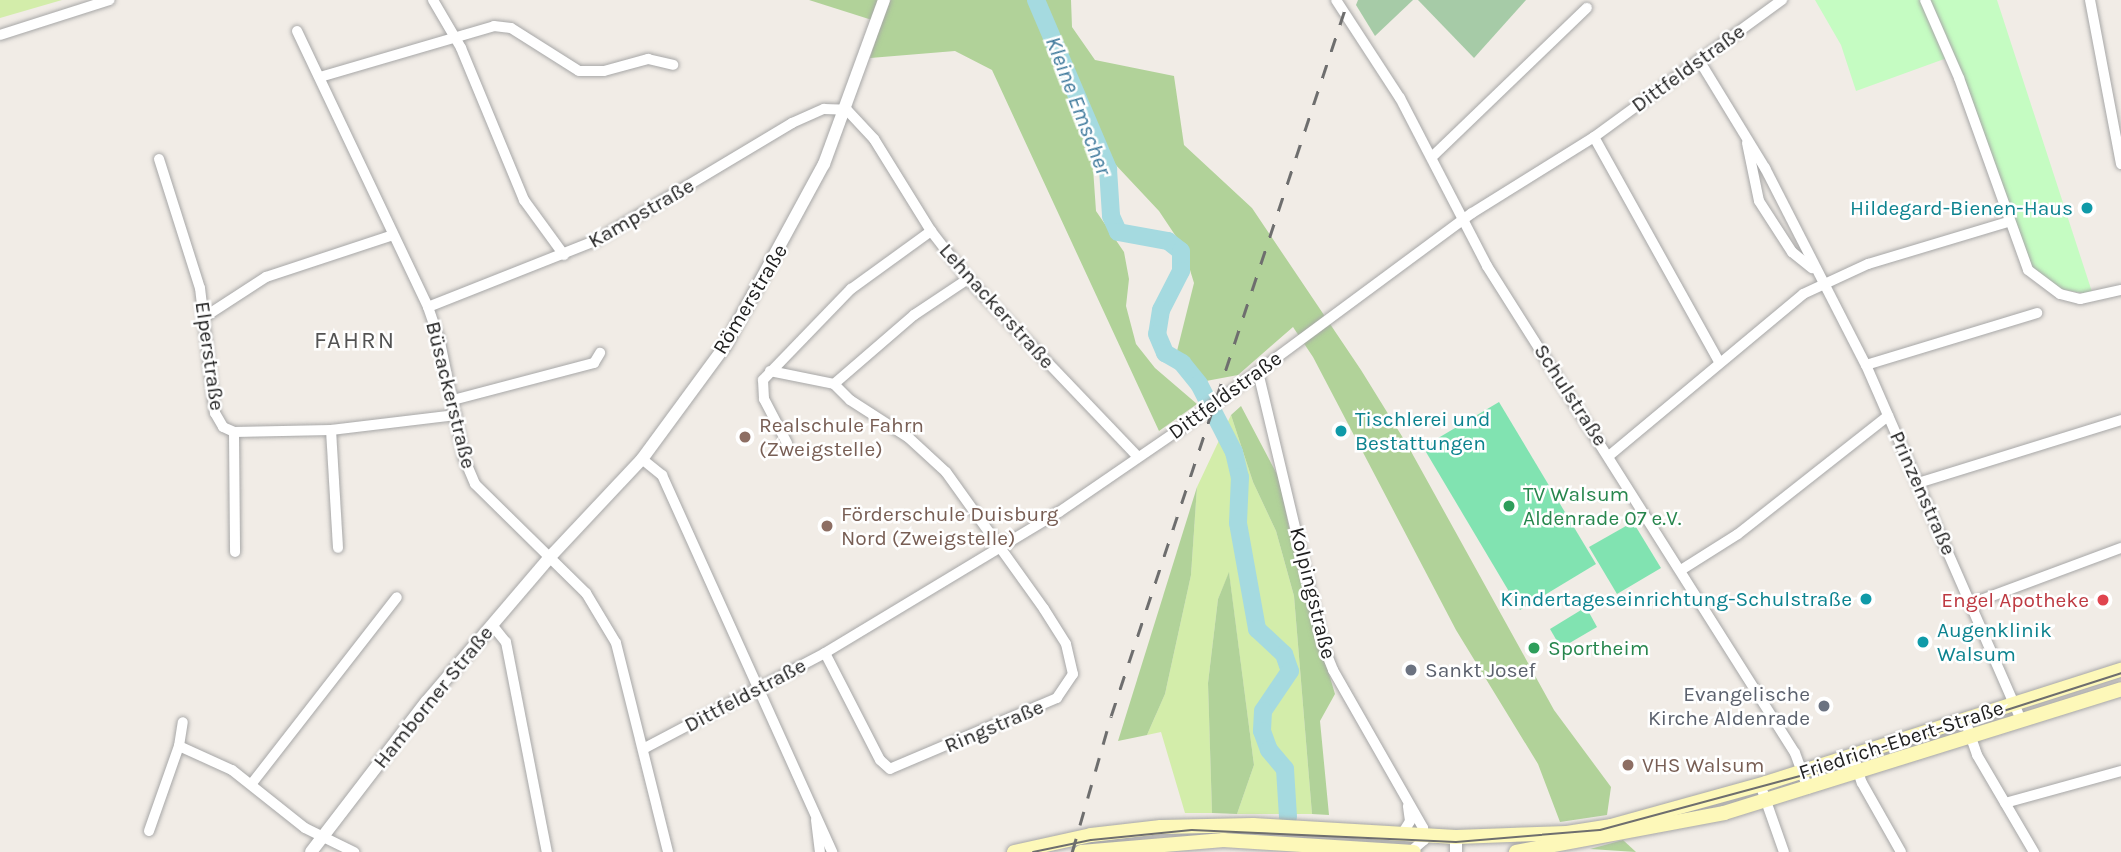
<!DOCTYPE html>
<meta charset="utf-8">
<style>
body{margin:0}
#map{position:relative;width:2121px;height:852px;overflow:hidden;background:#f1ece6;font-family:Karla,sans-serif}
div>[style]{position:absolute}
.grass>*{inset:0;background:#d3edaa}
.forest>*{inset:0;background:#b1d299}
.cemetery>*{inset:0;background:#a6cba7}
.park>*{inset:0;background:#c5fcc2}
.pitch>*{inset:0;background:#81e3b1}
.river>*{height:18px;margin:-9px;padding:0 9px;transform-origin:9px;border-radius:9px;background:#a5dae0}
.roads{filter:drop-shadow(0 0 2px #a7a7a7) drop-shadow(0 0 2px #a7a7a7)}
.minor>*{height:10px;margin:-5px;padding:0 5px;transform-origin:5px;border-radius:5px;background:#fff}
.tertiary>*{height:12px;margin:-6px;padding:0 6px;transform-origin:6px;border-radius:6px;background:#fff}
.secondary>*{height:14px;margin:-7px;padding:0 7px;transform-origin:7px;border-radius:7px;background:#fdf8b9}
.tram>*{height:2px;margin:-1px;padding:0 1px;transform-origin:1px;border-radius:1px;background:#6e6e6e}
.rail>*{height:2.5px;margin-top:-1.25px;transform-origin:0;background:repeating-linear-gradient(90deg,#6e6e6e 0 14px,transparent 0 28px)}
.dots>*{width:19px;height:19px;translate:-50% -50%;box-sizing:border-box;border:4px solid #fff;border-radius:50%}
span{translate:-50% -50%;white-space:nowrap;text-align:center;line-height:1.15;-webkit-text-stroke:5px #fff;paint-order:stroke}
.street-label{font-size:21px;color:#202020}
.culture-label{font-size:21px;color:#0d838f}
.right{translate:-100% -50%;text-align:right}
.left{translate:0 -50%;text-align:left}
.education-label{font-size:21px;color:#785e54}
.leisure-label{font-size:21px;color:#27864d}
.health-label{font-size:21px;color:#be3a42}
.worship-label{font-size:21px;color:#5b616d}
.water-label{font-size:23px;color:#3f7a9c;font-style:italic}
.quarter-label{font-size:24px;color:#535353;letter-spacing:2px}
</style>
<div id="map">
<div class="grass">
<div style="clip-path:polygon(0 0,62px 0,0 18px)"></div>
<div style="clip-path:polygon(1231px 415px,1253px 482px,1276px 531px,1294px 596px,1312px 814px,1237px 814px,1254px 765px,1229px 573px,1218px 599px,1208px 683px,1212px 813px,1185px 813px,1161px 732px,1147px 735px,1165px 694px,1191px 575px,1197px 487px)"></div>
</div>
<div class="forest">
<div style="clip-path:polygon(809px 0,878px 0,872px 20px)"></div>
<div style="clip-path:polygon(888px 0,1071px 0,1072px 27px,1095px 60px,1174px 76px,1184px 145px,1252px 208px,1361px 370px,1408px 446px,1554px 710px,1611px 787px,1607px 815px,1560px 822px,1538px 764px,1456px 630px,1313px 357px,1293px 327px,1238px 375px,1206px 381px,1177px 351px,1194px 283px,1183px 247px,1159px 211px,1113px 162px,1093px 168px,1096px 211px,1124px 252px,1129px 279px,1126px 306px,1136px 344px,1155px 368px,1197px 404px,1159px 431px,992px 70px,955px 51px,870px 58px)"></div>
<div style="clip-path:polygon(1241px 406px,1279px 478px,1297px 566px,1335px 694px,1320px 721px,1329px 815px,1312px 814px,1294px 596px,1276px 531px,1253px 482px,1231px 415px)"></div>
<div style="clip-path:polygon(1197px 487px,1191px 575px,1165px 694px,1147px 735px,1118px 741px)"></div>
<div style="clip-path:polygon(1229px 572px,1254px 765px,1237px 814px,1212px 813px,1208px 683px,1218px 599px)"></div>
<div style="clip-path:polygon(1623px 840px,1636px 852px,1590px 849px)"></div>
</div>
<div class="cemetery">
<div style="clip-path:polygon(1358px 0,1413px 0,1375px 36px,1356px 5px)"></div>
<div style="clip-path:polygon(1418px 0,1526px 0,1474px 58px)"></div>
</div>
<div class="park">
<div style="clip-path:polygon(1815px 0,1997px 0,2093px 295px,2054px 288px,2025px 261px,1947px 58px,1856px 91px,1841px 45px)"></div>
</div>
<div class="pitch">
<div style="clip-path:polygon(1499px 402px,1596px 564px,1520px 610px,1423px 447px)"></div>
<div style="clip-path:polygon(1633px 522px,1661px 568px,1617px 594px,1589px 547px)"></div>
<div style="clip-path:polygon(1586px 607px,1597px 627px,1561px 648px,1550px 629px)"></div>
</div>
<div class="river">
<div style="left:1036px;top:0;width:184px;rotate:66.9deg"></div>
<div style="left:1108px;top:169px;width:47px;rotate:86.3deg"></div>
<div style="left:1111px;top:216px;width:17px;rotate:66deg"></div>
<div style="left:1118px;top:232px;width:51px;rotate:10.2deg"></div>
<div style="left:1168px;top:241px;width:16px;rotate:38deg"></div>
<div style="left:1181px;top:251px;width:20px;rotate:90deg"></div>
<div style="left:1181px;top:271px;width:44px;rotate:117.1deg"></div>
<div style="left:1161px;top:310px;width:24px;rotate:99deg"></div>
<div style="left:1157px;top:334px;width:21px;rotate:67deg"></div>
<div style="left:1165px;top:353px;width:20px;rotate:30deg"></div>
<div style="left:1182px;top:363px;width:27px;rotate:51deg"></div>
<div style="left:1199px;top:384px;width:76px;rotate:62.8deg"></div>
<div style="left:1234px;top:452px;width:26px;rotate:77deg"></div>
<div style="left:1240px;top:477px;width:46px;rotate:92.5deg"></div>
<div style="left:1238px;top:523px;width:108px;rotate:79.8deg"></div>
<div style="left:1257px;top:629px;width:37px;rotate:43deg"></div>
<div style="left:1284px;top:654px;width:18px;rotate:71deg"></div>
<div style="left:1290px;top:671px;width:48px;rotate:124deg"></div>
<div style="left:1263px;top:711px;width:20px;rotate:93deg"></div>
<div style="left:1262px;top:731px;width:20px;rotate:70deg"></div>
<div style="left:1269px;top:750px;width:25px;rotate:50deg"></div>
<div style="left:1285px;top:769px;width:48px;rotate:86.4deg"></div>
</div>
<div class="roads">
<div class="minor">
<div style="left:433px;top:0;width:56px;rotate:59.7deg"></div>
<div style="left:461px;top:48px;width:165px;rotate:67.5deg"></div>
<div style="left:524px;top:200px;width:68px;rotate:54deg"></div>
<div style="left:1336px;top:0;width:117px;rotate:56.9deg"></div>
<div style="left:1400px;top:98px;width:189px;rotate:62.6deg"></div>
<div style="left:1487px;top:266px;width:576px;rotate:57.69deg"></div>
<div style="left:1795px;top:753px;width:38px;rotate:70deg"></div>
<div style="left:1925px;top:0;width:85px;rotate:66.4deg"></div>
<div style="left:1959px;top:78px;width:204px;rotate:70.2deg"></div>
<div style="left:2028px;top:270px;width:40px;rotate:37deg"></div>
<div style="left:2060px;top:294px;width:21px;rotate:14deg"></div>
<div style="left:2080px;top:299px;width:42px;rotate:-12.4deg"></div>
<div style="left:2090px;top:0;width:167px;rotate:79.3deg"></div>
<div style="left:297px;top:31px;width:306px;rotate:64.6deg"></div>
<div style="left:428px;top:307px;width:37px;rotate:71deg"></div>
<div style="left:440px;top:342px;width:118px;rotate:78.3deg"></div>
<div style="left:464px;top:458px;width:28px;rotate:67deg"></div>
<div style="left:475px;top:484px;width:156px;rotate:44.5deg"></div>
<div style="left:586px;top:593px;width:58px;rotate:59deg"></div>
<div style="left:616px;top:643px;width:215px;rotate:76deg"></div>
<div style="left:0;top:35px;width:115px;rotate:-17.7deg"></div>
<div style="left:1699px;top:60px;width:127px;rotate:58.6deg"></div>
<div style="left:1765px;top:168px;width:221px;rotate:62.9deg"></div>
<div style="left:1866px;top:365px;width:387px;rotate:66.4deg"></div>
<div style="left:320px;top:77px;width:181px;rotate:-16.3deg"></div>
<div style="left:494px;top:26px;width:17px;rotate:7deg"></div>
<div style="left:511px;top:28px;width:80px;rotate:32.3deg"></div>
<div style="left:579px;top:71px;width:25px"></div>
<div style="left:604px;top:71px;width:46px;rotate:-15.3deg"></div>
<div style="left:648px;top:59px;width:26px;rotate:13deg"></div>
<div style="left:1594px;top:137px;width:257px;rotate:60.9deg"></div>
<div style="left:1747px;top:143px;width:59px;rotate:78.3deg"></div>
<div style="left:1759px;top:201px;width:61px;rotate:57.1deg"></div>
<div style="left:1792px;top:252px;width:26px;rotate:39deg"></div>
<div style="left:1432px;top:157px;width:215px;rotate:-43.9deg"></div>
<div style="left:159px;top:159px;width:135px;rotate:72.4deg"></div>
<div style="left:200px;top:288px;width:126px;rotate:83.2deg"></div>
<div style="left:215px;top:413px;width:16px;rotate:60deg"></div>
<div style="left:223px;top:427px;width:12px;rotate:24deg"></div>
<div style="left:234px;top:432px;width:120px;rotate:89.5deg"></div>
<div style="left:428px;top:307px;width:180px;rotate:-21.6deg"></div>
<div style="left:595px;top:241px;width:230px;rotate:-30.9deg"></div>
<div style="left:792px;top:123px;width:35px;rotate:-24deg"></div>
<div style="left:824px;top:109px;width:23px;rotate:2deg"></div>
<div style="left:847px;top:110px;width:40px;rotate:47deg"></div>
<div style="left:874px;top:139px;width:108px;rotate:58.2deg"></div>
<div style="left:931px;top:231px;width:61px;rotate:52.4deg"></div>
<div style="left:968px;top:279px;width:246px;rotate:46.3deg"></div>
<div style="left:206px;top:316px;width:72px;rotate:-33deg"></div>
<div style="left:266px;top:277px;width:134px;rotate:-18.3deg"></div>
<div style="left:1866px;top:365px;width:179px;rotate:-16.9deg"></div>
<div style="left:770px;top:371px;width:65px;rotate:11.5deg"></div>
<div style="left:834px;top:384px;width:23px;rotate:45deg"></div>
<div style="left:850px;top:400px;width:70px;rotate:32.8deg"></div>
<div style="left:909px;top:438px;width:50px;rotate:42.6deg"></div>
<div style="left:946px;top:472px;width:168px;rotate:54.4deg"></div>
<div style="left:1044px;top:609px;width:41px;rotate:57.8deg"></div>
<div style="left:1066px;top:644px;width:31px;rotate:77deg"></div>
<div style="left:1073px;top:674px;width:29px;rotate:124deg"></div>
<div style="left:1057px;top:698px;width:181px;rotate:157deg"></div>
<div style="left:890px;top:769px;width:13px;rotate:-138deg"></div>
<div style="left:880px;top:760px;width:120px;rotate:-117.2deg"></div>
<div style="left:1258px;top:372px;width:281px;rotate:76.6deg"></div>
<div style="left:1323px;top:645px;width:27px;rotate:68deg"></div>
<div style="left:1333px;top:670px;width:182px;rotate:60.3deg"></div>
<div style="left:1423px;top:828px;width:12px;rotate:85deg"></div>
<div style="left:1424px;top:840px;width:18px;rotate:139deg"></div>
<div style="left:834px;top:384px;width:106px;rotate:-40.8deg"></div>
<div style="left:914px;top:315px;width:65px;rotate:-33.7deg"></div>
<div style="left:453px;top:400px;width:146px;rotate:-14.7deg"></div>
<div style="left:594px;top:363px;width:12px;rotate:-59deg"></div>
<div style="left:331px;top:430px;width:118px;rotate:86.6deg"></div>
<div style="left:234px;top:432px;width:97px;rotate:-1.2deg"></div>
<div style="left:331px;top:430px;width:126px;rotate:-6.8deg"></div>
<div style="left:787px;top:443px;width:50px;rotate:-117.6deg"></div>
<div style="left:764px;top:399px;width:19px;rotate:-93deg"></div>
<div style="left:763px;top:380px;width:127px;rotate:-46deg"></div>
<div style="left:851px;top:289px;width:99px;rotate:-35.9deg"></div>
<div style="left:1610px;top:455px;width:251px;rotate:-39.8deg"></div>
<div style="left:1803px;top:294px;width:72px;rotate:-24.8deg"></div>
<div style="left:1868px;top:264px;width:146px;rotate:-16.7deg"></div>
<div style="left:642px;top:459px;width:26px;rotate:39deg"></div>
<div style="left:662px;top:475px;width:414px;rotate:65.7deg"></div>
<div style="left:1918px;top:483px;width:213px;rotate:-17.2deg"></div>
<div style="left:1681px;top:570px;width:67px;rotate:-32.3deg"></div>
<div style="left:1738px;top:534px;width:191px;rotate:-38.2deg"></div>
<div style="left:1973px;top:603px;width:158px;rotate:-20.4deg"></div>
<div style="left:492px;top:625px;width:22px;rotate:51deg"></div>
<div style="left:506px;top:642px;width:214px;rotate:79deg"></div>
<div style="left:1965px;top:720px;width:37px;rotate:71deg"></div>
<div style="left:1977px;top:755px;width:113px;rotate:59.6deg"></div>
<div style="left:179px;top:746px;width:58px;rotate:24.4deg"></div>
<div style="left:232px;top:770px;width:93px;rotate:38.5deg"></div>
<div style="left:305px;top:828px;width:55px;rotate:26.1deg"></div>
<div style="left:643px;top:749px;width:206px;rotate:-27.8deg"></div>
<div style="left:825px;top:653px;width:273px;rotate:-31.1deg"></div>
<div style="left:1059px;top:512px;width:142px;rotate:-34.4deg"></div>
<div style="left:1176px;top:432px;width:368px;rotate:-36.5deg"></div>
<div style="left:1472px;top:213px;width:144px;rotate:-31.9deg"></div>
<div style="left:1594px;top:137px;width:233px;rotate:-36.1deg"></div>
<div style="left:1853px;top:756px;width:28px;rotate:72deg"></div>
<div style="left:1862px;top:783px;width:79px;rotate:60.5deg"></div>
<div style="left:253px;top:782px;width:234px;rotate:-52.1deg"></div>
<div style="left:1760px;top:784px;width:72px;rotate:70.6deg"></div>
<div style="left:2005px;top:803px;width:120px;rotate:-15.4deg"></div>
<div style="left:816px;top:820px;width:32px;rotate:83deg"></div>
<div style="left:149px;top:831px;width:90px;rotate:-70.6deg"></div>
<div style="left:179px;top:746px;width:24px;rotate:-81deg"></div>
<div style="left:1402px;top:834px;width:15px;rotate:-58deg"></div>
<div style="left:1410px;top:821px;width:15px;rotate:-98deg"></div>
</div>
<div class="tertiary">
<div style="left:311px;top:852px;width:190px;rotate:-52.5deg"></div>
<div style="left:427px;top:701px;width:188px;rotate:-49.5deg"></div>
<div style="left:549px;top:558px;width:136px;rotate:-46.8deg"></div>
<div style="left:642px;top:459px;width:140px;rotate:-53.7deg"></div>
<div style="left:725px;top:346px;width:207px;rotate:-61.5deg"></div>
<div style="left:824px;top:164px;width:175px;rotate:-69.9deg"></div>
<div style="left:1456px;top:852px;width:15px;rotate:-90deg"></div>
</div>
<div class="secondary">
<div style="left:1014px;top:852px;width:79px;rotate:-12.4deg"></div>
<div style="left:1091px;top:835px;width:70px;rotate:-6.5deg"></div>
<div style="left:1161px;top:827px;width:92px;rotate:-1.2deg"></div>
<div style="left:1253px;top:825px;width:203px;rotate:3.4deg"></div>
<div style="left:1456px;top:837px;width:111px;rotate:-2.1deg"></div>
<div style="left:1567px;top:833px;width:45px;rotate:-9deg"></div>
<div style="left:1611px;top:826px;width:161px;rotate:-15.5deg"></div>
<div style="left:1766px;top:783px;width:373px;rotate:-17.7deg"></div>
<div style="left:1081px;top:852px;width:143px;rotate:-4.8deg"></div>
<div style="left:1223px;top:840px;width:191px;rotate:3.6deg"></div>
<div style="left:1516px;top:852px;width:212px;rotate:-10.6deg"></div>
<div style="left:1724px;top:813px;width:416px;rotate:-17.3deg"></div>
</div>
</div>
<div class="tram">
<div style="left:1033px;top:852px;width:59px;rotate:-11.7deg"></div>
<div style="left:1091px;top:840px;width:101px;rotate:-5.7deg"></div>
<div style="left:1192px;top:830px;width:264px;rotate:2.6deg"></div>
<div style="left:1456px;top:842px;width:144px;rotate:-4.8deg"></div>
<div style="left:1600px;top:830px;width:211px;rotate:-15.1deg"></div>
<div style="left:1804px;top:775px;width:333px;rotate:-17.8deg"></div>
</div>
<div class="rail">
<div style="left:1072px;top:852px;width:141px;rotate:-74deg"></div>
<div style="left:1111px;top:716px;width:754px;rotate:-71.69deg"></div>
</div>
<div class="dots">
<div style="left:2087px;top:208px;background:#0f9aa8"></div>
<div style="left:1341px;top:431px;background:#0f9aa8"></div>
<div style="left:745px;top:437px;background:#8d6e63"></div>
<div style="left:1509px;top:506px;background:#2e9e5b"></div>
<div style="left:827px;top:526px;background:#8d6e63"></div>
<div style="left:1866px;top:599px;background:#0f9aa8"></div>
<div style="left:2103px;top:600px;background:#e0444e"></div>
<div style="left:1923px;top:642px;background:#0f9aa8"></div>
<div style="left:1534px;top:648px;background:#2e9e5b"></div>
<div style="left:1411px;top:670px;background:#6b7280"></div>
<div style="left:1824px;top:706px;background:#6b7280"></div>
<div style="left:1628px;top:765px;background:#8d6e63"></div>
</div>
<div class="street-label">
<span style="left:1688px;top:68px;rotate:-36deg">Dittfeldstraße</span>
<span style="left:641px;top:213px;rotate:-30deg">Kampstraße</span>
<span style="left:750px;top:299px;rotate:-59deg">Römerstraße</span>
<span style="left:997px;top:306px;rotate:48deg">Lehnackerstraße</span>
<span style="left:210px;top:356px;rotate:82deg">Elperstraße</span>
<span style="left:451px;top:395px;rotate:76deg">Büsackerstraße</span>
<span style="left:1225px;top:395px;rotate:-36deg">Dittfeldstraße</span>
<span style="left:1571px;top:395px;rotate:57deg">Schulstraße</span>
<span style="left:1923px;top:493px;rotate:66deg">Prinzenstraße</span>
<span style="left:1313px;top:593px;rotate:76deg">Kolpingstraße</span>
<span style="left:745px;top:695px;rotate:-28deg">Dittfeldstraße</span>
<span style="left:433px;top:697px;rotate:-51deg">Hamborner Straße</span>
<span style="left:994px;top:726px;rotate:-23deg">Ringstraße</span>
<span style="left:1901px;top:740px;rotate:-18deg">Friedrich-Ebert-Straße</span>
</div>
<div class="culture-label">
<span class="right" style="left:2073px;top:208px">Hildegard-Bienen-Haus</span>
<span class="left" style="left:1355px;top:431px">Tischlerei und<br>Bestattungen</span>
<span class="right" style="left:1852px;top:599px">Kindertageseinrichtung-Schulstraße</span>
<span class="left" style="left:1937px;top:642px">Augenklinik<br>Walsum</span>
</div>
<div class="education-label">
<span class="left" style="left:759px;top:437px">Realschule Fahrn<br>(Zweigstelle)</span>
<span class="left" style="left:841px;top:526px">Förderschule Duisburg<br>Nord (Zweigstelle)</span>
<span class="left" style="left:1642px;top:765px">VHS Walsum</span>
</div>
<div class="leisure-label">
<span class="left" style="left:1523px;top:506px">TV Walsum<br>Aldenrade 07 e.V.</span>
<span class="left" style="left:1548px;top:648px">Sportheim</span>
</div>
<div class="health-label">
<span class="right" style="left:2089px;top:600px">Engel Apotheke</span>
</div>
<div class="worship-label">
<span class="left" style="left:1425px;top:670px">Sankt Josef</span>
<span class="right" style="left:1810px;top:706px">Evangelische<br>Kirche Aldenrade</span>
</div>
<div class="water-label">
<span style="left:1078px;top:106px;rotate:69deg">Kleine Emscher</span>
</div>
<div class="quarter-label">
<span style="left:355px;top:341px">FAHRN</span>
</div>
</div>
